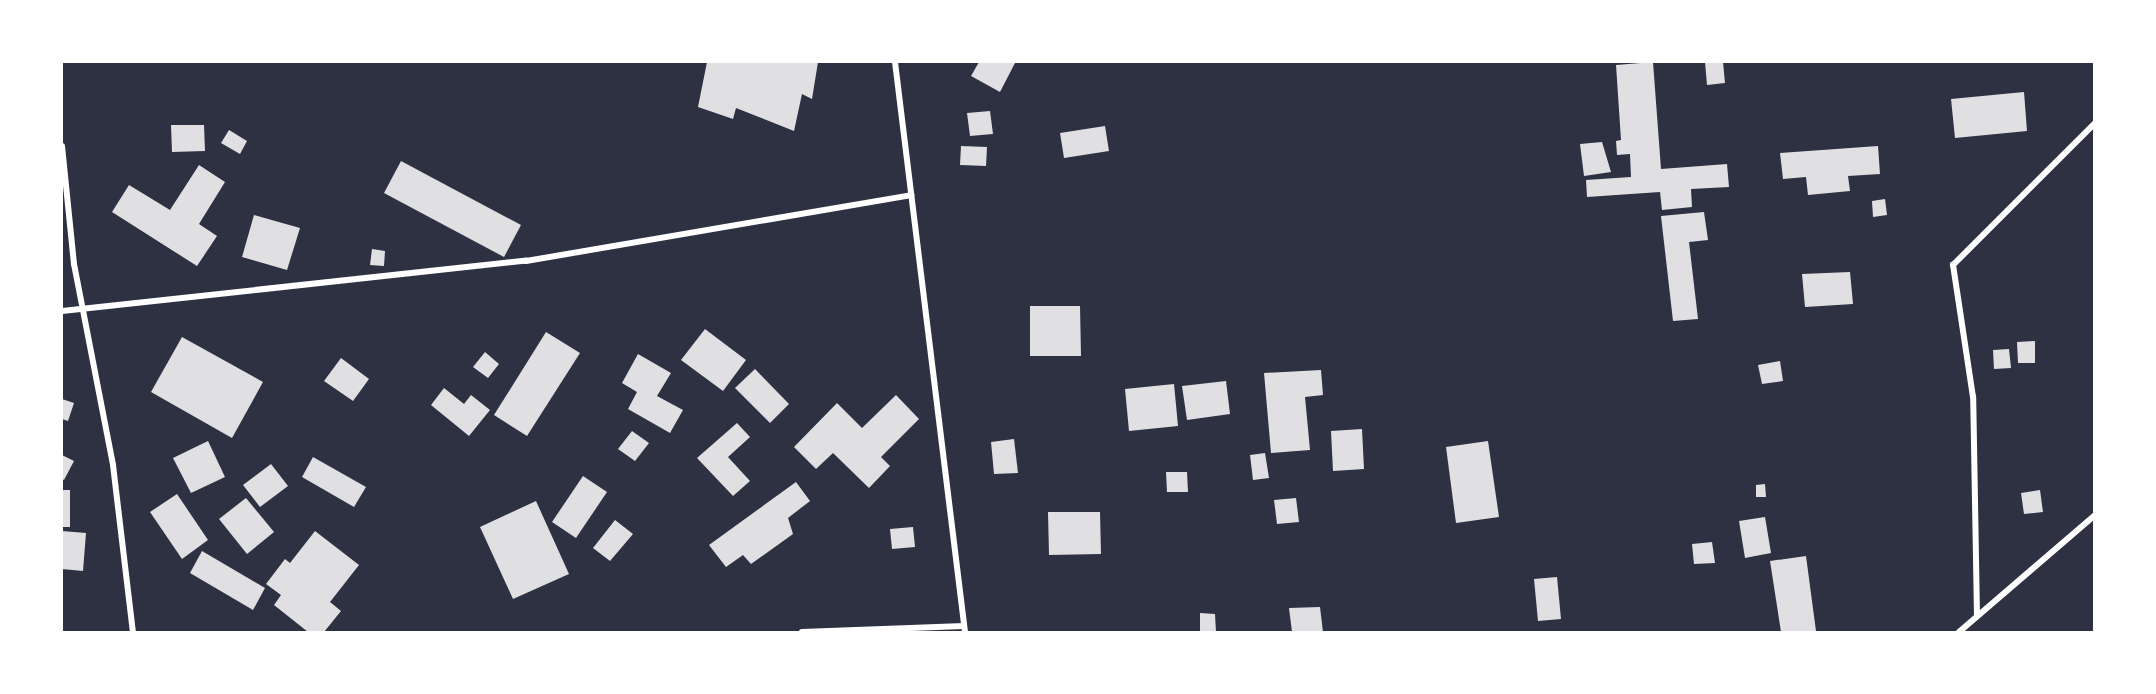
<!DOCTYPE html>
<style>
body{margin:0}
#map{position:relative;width:2156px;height:694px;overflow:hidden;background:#2d3142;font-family:Mulish,sans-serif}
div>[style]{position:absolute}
.building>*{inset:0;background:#e0e0e3}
.minor>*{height:6px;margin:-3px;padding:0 3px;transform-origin:3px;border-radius:3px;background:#fff}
span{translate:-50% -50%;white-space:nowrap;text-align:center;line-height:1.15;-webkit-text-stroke:5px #fff;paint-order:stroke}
.frame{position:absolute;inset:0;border:63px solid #fff;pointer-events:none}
</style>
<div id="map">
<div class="building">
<div style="clip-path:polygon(707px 62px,818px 62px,812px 99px,802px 94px,794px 131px,736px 108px,733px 119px,698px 107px)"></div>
<div style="clip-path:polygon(979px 62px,1015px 63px,1000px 92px,971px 76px)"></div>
<div style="clip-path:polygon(1653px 62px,1661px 169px,1727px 164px,1729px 187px,1691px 189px,1692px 207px,1662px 210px,1660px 192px,1587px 197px,1586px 180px,1631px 177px,1630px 154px,1617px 155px,1616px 141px,1621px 140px,1616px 65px)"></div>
<div style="clip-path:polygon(1705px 62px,1723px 62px,1725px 83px,1707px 85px)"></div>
<div style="clip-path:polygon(2024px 92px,2027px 131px,1955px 138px,1951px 99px)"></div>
<div style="clip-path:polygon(990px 111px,993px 134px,970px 136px,967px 113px)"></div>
<div style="clip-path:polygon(171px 125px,204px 125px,205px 151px,172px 152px)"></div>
<div style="clip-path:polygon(1105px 126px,1109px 151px,1064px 158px,1060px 133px)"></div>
<div style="clip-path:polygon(229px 130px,247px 141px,240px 154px,221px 143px)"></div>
<div style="clip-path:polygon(1602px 142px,1611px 172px,1584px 176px,1580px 144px)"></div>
<div style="clip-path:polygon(961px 146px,987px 147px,986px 166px,960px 165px)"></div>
<div style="clip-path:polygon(1878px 146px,1880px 174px,1848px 176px,1850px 191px,1808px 195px,1806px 177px,1783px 179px,1780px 153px)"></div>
<div style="clip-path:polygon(401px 161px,521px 225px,504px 257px,384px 193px)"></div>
<div style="clip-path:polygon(199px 165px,225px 182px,199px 224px,217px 236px,197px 266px,112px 212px,129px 185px,170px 210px)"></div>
<div style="clip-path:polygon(1885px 199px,1887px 215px,1873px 217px,1872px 201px)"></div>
<div style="clip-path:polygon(1704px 212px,1708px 240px,1689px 242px,1698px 319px,1673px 321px,1661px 216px)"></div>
<div style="clip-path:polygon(254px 215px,300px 228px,287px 270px,242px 257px)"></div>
<div style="clip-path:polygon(372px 249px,385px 251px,384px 266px,370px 265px)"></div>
<div style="clip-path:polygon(1850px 272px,1853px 304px,1805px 307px,1802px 274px)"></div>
<div style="clip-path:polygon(1030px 306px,1080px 306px,1081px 356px,1030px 356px)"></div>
<div style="clip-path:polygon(705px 329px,746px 360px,723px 391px,681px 360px)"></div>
<div style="clip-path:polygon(546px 332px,580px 353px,527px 436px,494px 415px)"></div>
<div style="clip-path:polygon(182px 337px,263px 382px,232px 438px,151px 392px)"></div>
<div style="clip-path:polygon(2035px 341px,2035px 363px,2018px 363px,2017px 342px)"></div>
<div style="clip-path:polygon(2009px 349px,2011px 368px,1994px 369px,1993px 350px)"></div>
<div style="clip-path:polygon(485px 352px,499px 364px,488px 378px,473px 367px)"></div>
<div style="clip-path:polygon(638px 354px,671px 373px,657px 396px,683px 410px,670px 433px,628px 409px,637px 392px,622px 383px)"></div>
<div style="clip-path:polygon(341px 358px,369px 379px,353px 401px,324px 381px)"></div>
<div style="clip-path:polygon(1780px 361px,1783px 381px,1762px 384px,1758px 365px)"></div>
<div style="clip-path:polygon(755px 369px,789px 404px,770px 423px,735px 388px)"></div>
<div style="clip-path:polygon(1321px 370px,1323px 395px,1305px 397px,1310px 450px,1271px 453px,1264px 373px)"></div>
<div style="clip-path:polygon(1226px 381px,1230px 414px,1187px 420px,1182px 386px)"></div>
<div style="clip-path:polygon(1174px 384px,1178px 426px,1129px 431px,1125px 389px)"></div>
<div style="clip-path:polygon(444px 388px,464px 404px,471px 395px,490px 410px,469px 436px,431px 405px)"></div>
<div style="clip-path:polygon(896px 395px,919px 419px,881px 457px,890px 466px,869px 488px,833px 453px,816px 469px,794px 447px,837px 403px,862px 428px)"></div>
<div style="clip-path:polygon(62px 399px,74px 403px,68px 421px,62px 419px)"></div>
<div style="clip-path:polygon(737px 423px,750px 437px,728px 457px,750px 481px,733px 496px,697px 458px)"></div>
<div style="clip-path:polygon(1362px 429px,1364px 469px,1333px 471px,1331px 431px)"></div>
<div style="clip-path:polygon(632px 431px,649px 443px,635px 461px,618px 449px)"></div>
<div style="clip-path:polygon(1014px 439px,1018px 473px,994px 474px,991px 442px)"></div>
<div style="clip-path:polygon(208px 441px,225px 477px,191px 493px,173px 458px)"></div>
<div style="clip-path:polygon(1488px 441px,1499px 517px,1456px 523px,1446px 447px)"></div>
<div style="clip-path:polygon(1265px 453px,1269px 478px,1253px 480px,1250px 455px)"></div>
<div style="clip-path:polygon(62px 455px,74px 461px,64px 480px,62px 479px)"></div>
<div style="clip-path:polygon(313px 457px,366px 487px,354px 507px,302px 477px)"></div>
<div style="clip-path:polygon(271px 464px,288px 486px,260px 507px,243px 485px)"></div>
<div style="clip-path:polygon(1166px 472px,1187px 472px,1188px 492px,1167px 492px)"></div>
<div style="clip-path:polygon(583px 476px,607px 492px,576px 538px,552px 522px)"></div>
<div style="clip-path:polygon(796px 482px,810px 501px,788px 518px,793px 534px,751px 564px,743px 555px,726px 567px,709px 545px)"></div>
<div style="clip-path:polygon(1765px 484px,1766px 497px,1756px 497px,1756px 485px)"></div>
<div style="clip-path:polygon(62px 490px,70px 490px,70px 527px,62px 527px)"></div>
<div style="clip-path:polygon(2040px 490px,2043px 512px,2024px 514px,2021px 493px)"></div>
<div style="clip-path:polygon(177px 494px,208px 540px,182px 559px,150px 512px)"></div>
<div style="clip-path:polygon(246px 498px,274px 532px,247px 554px,219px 519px)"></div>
<div style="clip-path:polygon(1296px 498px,1299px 522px,1277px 524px,1274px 500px)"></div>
<div style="clip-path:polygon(536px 501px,569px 574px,513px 599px,480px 527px)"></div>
<div style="clip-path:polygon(1048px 512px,1100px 512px,1101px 554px,1049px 555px)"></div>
<div style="clip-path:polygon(1765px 517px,1771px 553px,1745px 558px,1739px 521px)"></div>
<div style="clip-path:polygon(615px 520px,633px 534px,610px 561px,593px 548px)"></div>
<div style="clip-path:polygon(913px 527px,915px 547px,892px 549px,890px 529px)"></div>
<div style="clip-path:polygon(62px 531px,86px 533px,83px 571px,62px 569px)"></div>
<div style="clip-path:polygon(315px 531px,359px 565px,330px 602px,341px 611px,324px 632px,308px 632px,274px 605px,281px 595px,266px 584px,285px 559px,290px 563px)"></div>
<div style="clip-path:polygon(1712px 542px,1715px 563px,1694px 564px,1692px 544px)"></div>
<div style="clip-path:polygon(202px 551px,265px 588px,253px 610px,190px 573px)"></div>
<div style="clip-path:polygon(1806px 556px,1816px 631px,1781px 632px,1770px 561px)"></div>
<div style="clip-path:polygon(1557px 577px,1561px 619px,1538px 621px,1534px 579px)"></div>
<div style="clip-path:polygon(1320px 607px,1323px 632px,1292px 632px,1289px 608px)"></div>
<div style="clip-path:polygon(1200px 613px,1215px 614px,1216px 632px,1200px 632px)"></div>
</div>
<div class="minor">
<div style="left:895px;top:62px;width:574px;rotate:83deg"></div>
<div style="left:62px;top:146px;width:119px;rotate:84.2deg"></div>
<div style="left:74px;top:264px;width:205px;rotate:79deg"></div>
<div style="left:113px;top:465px;width:168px;rotate:83.2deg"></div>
<div style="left:62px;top:311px;width:467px;rotate:-6.2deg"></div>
<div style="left:526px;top:261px;width:391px;rotate:-9.7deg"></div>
<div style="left:1977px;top:616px;width:219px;rotate:-91deg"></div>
<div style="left:1973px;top:397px;width:134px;rotate:-98.6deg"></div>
<div style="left:1953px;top:265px;width:199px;rotate:-45deg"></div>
<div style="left:802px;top:632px;width:162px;rotate:-2.1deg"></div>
<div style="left:1959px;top:632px;width:178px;rotate:-40.7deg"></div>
</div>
<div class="frame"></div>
</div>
